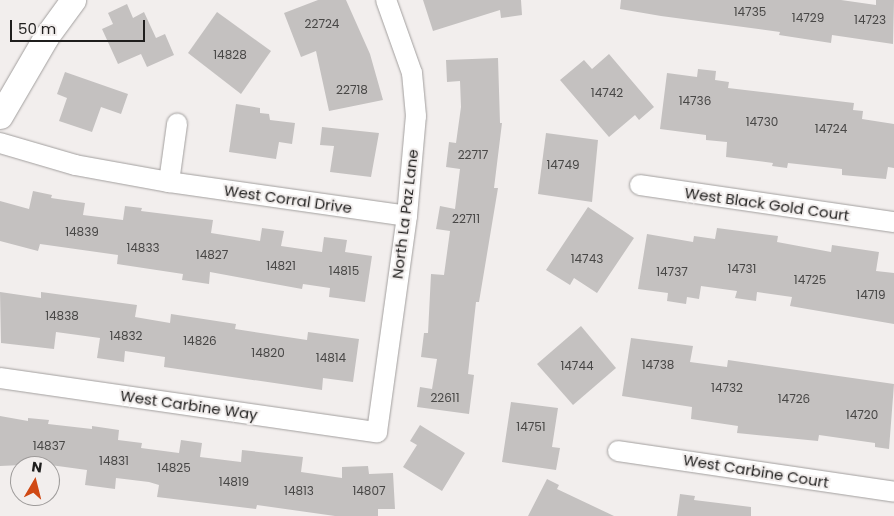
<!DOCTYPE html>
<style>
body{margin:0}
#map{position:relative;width:894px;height:516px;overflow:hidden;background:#f2eeed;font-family:Poppins,sans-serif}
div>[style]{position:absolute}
.building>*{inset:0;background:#c4c1c0}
.roads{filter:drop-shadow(0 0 1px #a29f9e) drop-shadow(0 0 1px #a29f9e)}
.minor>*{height:20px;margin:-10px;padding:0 10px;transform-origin:10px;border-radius:10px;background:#fff}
.tertiary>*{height:25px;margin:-12.5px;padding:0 12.5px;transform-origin:12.5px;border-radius:12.5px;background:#fff}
span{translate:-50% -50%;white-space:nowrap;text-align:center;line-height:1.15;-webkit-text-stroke:4px #f2eeed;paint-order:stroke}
.number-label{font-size:12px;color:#484746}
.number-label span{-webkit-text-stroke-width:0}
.street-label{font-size:15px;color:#1f1e1d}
.north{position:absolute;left:10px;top:456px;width:50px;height:50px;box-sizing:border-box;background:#f2eeed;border:1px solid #9e9b9a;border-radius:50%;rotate:8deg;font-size:14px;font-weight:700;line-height:20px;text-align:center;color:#1f1e1d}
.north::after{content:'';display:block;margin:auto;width:18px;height:22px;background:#d04914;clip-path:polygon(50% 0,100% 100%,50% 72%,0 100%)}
.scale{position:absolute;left:10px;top:20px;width:135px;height:22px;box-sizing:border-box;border:2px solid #1f1e1d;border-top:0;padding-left:6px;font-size:15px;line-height:18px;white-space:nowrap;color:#1f1e1d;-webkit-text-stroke:4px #f2eeed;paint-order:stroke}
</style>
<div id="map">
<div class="building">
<div style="clip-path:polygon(318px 0,346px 0,370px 54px,383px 100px,329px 111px,316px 51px,301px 57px,284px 13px)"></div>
<div style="clip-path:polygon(423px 0,521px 0,522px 15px,501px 18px,500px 10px,433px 31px)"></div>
<div style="clip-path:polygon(621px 0,841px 0,876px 5px,876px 0,894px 0,893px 44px,832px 35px,831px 43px,779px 35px,780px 32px,661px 16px,620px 9px)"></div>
<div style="clip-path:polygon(127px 4px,133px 18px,144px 12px,156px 38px,165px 34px,174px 55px,147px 67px,141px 54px,118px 64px,102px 29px,113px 24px,108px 13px)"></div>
<div style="clip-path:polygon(217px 12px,271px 51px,241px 94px,188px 53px)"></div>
<div style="clip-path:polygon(609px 54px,654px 107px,639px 120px,635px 115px,609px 137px,560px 80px,584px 60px,592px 69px)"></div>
<div style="clip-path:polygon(498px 58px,500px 123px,502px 123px,494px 188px,498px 188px,479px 302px,476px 302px,468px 374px,474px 375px,469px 414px,417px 407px,420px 387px,432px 389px,437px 359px,421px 357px,424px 333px,428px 333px,431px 274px,444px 275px,450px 231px,436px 229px,440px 206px,455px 209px,460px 169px,446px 167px,449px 142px,456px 143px,461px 107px,460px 81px,447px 82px,446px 60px)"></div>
<div style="clip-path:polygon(698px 69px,716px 71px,715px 80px,729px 82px,728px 88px,854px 103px,853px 110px,863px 111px,862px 119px,894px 124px,894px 168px,888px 167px,886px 179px,842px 175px,842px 169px,788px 163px,787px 168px,772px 166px,773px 163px,726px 157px,727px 142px,706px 140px,706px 135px,660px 129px,667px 73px,697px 77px)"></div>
<div style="clip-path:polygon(65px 72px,128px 94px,121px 114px,101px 107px,92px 132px,59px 121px,67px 98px,57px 94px)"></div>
<div style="clip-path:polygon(236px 104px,260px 108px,260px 113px,269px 114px,270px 120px,295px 123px,292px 144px,279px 142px,276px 159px,229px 152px)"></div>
<div style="clip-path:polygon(322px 127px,379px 133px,371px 177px,330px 172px,334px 146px,320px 145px)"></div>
<div style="clip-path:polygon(546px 133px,598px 140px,592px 202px,538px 194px)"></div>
<div style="clip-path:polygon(33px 191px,52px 195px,51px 198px,85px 203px,83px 215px,123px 220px,125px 206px,142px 208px,141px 211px,213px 220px,211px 233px,260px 241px,262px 228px,284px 231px,281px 246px,322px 252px,324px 237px,347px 240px,345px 252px,372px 256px,365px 302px,329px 297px,330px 288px,303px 284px,302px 289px,210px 272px,209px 284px,182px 280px,183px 274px,117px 264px,118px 255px,40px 244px,38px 251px,0 241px,0 201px,29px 209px)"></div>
<div style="clip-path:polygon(588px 207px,634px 238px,597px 293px,574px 278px,570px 285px,546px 270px)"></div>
<div style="clip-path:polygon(717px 228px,778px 236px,777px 242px,831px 252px,832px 245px,879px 252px,876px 271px,894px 273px,894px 324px,790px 306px,792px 297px,757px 292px,756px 301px,735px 298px,737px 291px,701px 286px,699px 299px,687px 297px,686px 304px,667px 301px,668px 293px,638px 289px,647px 234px,693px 242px,694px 236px,715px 239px)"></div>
<div style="clip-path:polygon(0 292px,41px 298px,41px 292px,137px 305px,135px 317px,170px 323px,171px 314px,236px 324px,235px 329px,307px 340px,308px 332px,359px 339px,353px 382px,323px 378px,322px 390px,164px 367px,165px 357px,125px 351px,124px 362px,97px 358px,100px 338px,56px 332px,54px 349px,1px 343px)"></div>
<div style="clip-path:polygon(581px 326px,616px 368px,573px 405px,537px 364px)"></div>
<div style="clip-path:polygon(631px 338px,693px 346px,690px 362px,727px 367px,728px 360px,894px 384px,889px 449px,875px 447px,875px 443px,819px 435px,818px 441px,737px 433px,738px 426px,691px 419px,692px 407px,622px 396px)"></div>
<div style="clip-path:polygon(511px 402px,558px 408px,552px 447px,560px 448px,556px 470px,502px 462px)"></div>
<div style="clip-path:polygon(0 416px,28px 421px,28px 418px,49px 420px,48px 424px,92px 429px,92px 426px,119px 430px,118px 440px,142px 443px,141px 448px,179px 453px,181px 440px,202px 443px,200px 457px,241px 462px,242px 450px,303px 457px,301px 472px,342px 478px,342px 467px,368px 466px,369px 474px,393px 473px,395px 509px,378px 509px,378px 516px,335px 516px,257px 505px,256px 509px,157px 497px,159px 485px,149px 482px,116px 478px,115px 489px,85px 485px,87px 470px,43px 464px,0 466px)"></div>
<div style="clip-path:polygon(420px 425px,465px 453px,442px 491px,403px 467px,417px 445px,410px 441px)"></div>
<div style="clip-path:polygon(547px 479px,559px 485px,557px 489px,614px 516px,528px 516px)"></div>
<div style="clip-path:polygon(680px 494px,695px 496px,694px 500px,751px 507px,751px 516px,677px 516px)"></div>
</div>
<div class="roads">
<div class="minor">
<div style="left:0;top:143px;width:78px;rotate:16.3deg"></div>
<div style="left:75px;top:165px;width:96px;rotate:10.3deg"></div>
<div style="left:169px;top:182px;width:240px;rotate:8.1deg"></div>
<div style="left:169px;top:182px;width:59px;rotate:-82.1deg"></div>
<div style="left:640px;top:185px;width:257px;rotate:8.3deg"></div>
<div style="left:0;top:378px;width:381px;rotate:8.2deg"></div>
<div style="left:377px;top:432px;width:218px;rotate:-82.1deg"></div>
<div style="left:407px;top:216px;width:100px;rotate:-84.9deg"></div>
<div style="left:416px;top:116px;width:43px;rotate:-95.3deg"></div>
<div style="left:412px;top:73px;width:77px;rotate:-109.6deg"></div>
<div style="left:618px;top:451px;width:279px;rotate:8.4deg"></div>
</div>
<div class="tertiary">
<div style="left:0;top:116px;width:91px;rotate:-59.8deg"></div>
<div style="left:46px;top:37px;width:46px;rotate:-53.9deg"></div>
</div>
</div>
<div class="number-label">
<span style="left:750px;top:12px">14735</span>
<span style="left:808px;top:18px">14729</span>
<span style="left:870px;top:20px">14723</span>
<span style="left:322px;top:24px">22724</span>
<span style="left:230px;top:55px">14828</span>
<span style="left:352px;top:90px">22718</span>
<span style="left:607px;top:93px">14742</span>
<span style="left:695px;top:101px">14736</span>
<span style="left:762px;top:122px">14730</span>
<span style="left:831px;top:129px">14724</span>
<span style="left:473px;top:155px">22717</span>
<span style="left:563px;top:165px">14749</span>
<span style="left:466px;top:219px">22711</span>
<span style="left:82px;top:232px">14839</span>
<span style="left:143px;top:248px">14833</span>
<span style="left:212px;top:255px">14827</span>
<span style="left:587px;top:259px">14743</span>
<span style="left:281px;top:266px">14821</span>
<span style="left:742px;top:269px">14731</span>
<span style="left:344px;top:271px">14815</span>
<span style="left:672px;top:272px">14737</span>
<span style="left:810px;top:280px">14725</span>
<span style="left:871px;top:295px">14719</span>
<span style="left:62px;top:316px">14838</span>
<span style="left:126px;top:336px">14832</span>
<span style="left:200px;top:341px">14826</span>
<span style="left:268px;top:353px">14820</span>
<span style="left:331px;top:358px">14814</span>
<span style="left:658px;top:365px">14738</span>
<span style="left:577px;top:366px">14744</span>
<span style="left:727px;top:388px">14732</span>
<span style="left:445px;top:398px">22611</span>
<span style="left:794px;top:399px">14726</span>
<span style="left:862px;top:415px">14720</span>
<span style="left:531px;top:427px">14751</span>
<span style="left:49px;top:446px">14837</span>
<span style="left:114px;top:461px">14831</span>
<span style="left:174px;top:468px">14825</span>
<span style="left:234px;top:482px">14819</span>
<span style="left:299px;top:491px">14813</span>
<span style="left:369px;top:491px">14807</span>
</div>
<div class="street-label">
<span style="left:288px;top:199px;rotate:8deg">West Corral Drive</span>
<span style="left:767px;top:204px;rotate:8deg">West Black Gold Court</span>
<span style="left:405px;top:214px;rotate:-83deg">North La Paz Lane</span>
<span style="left:189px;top:405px;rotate:8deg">West Carbine Way</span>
<span style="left:756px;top:471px;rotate:9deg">West Carbine Court</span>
</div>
<div class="north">N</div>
<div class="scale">50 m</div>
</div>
